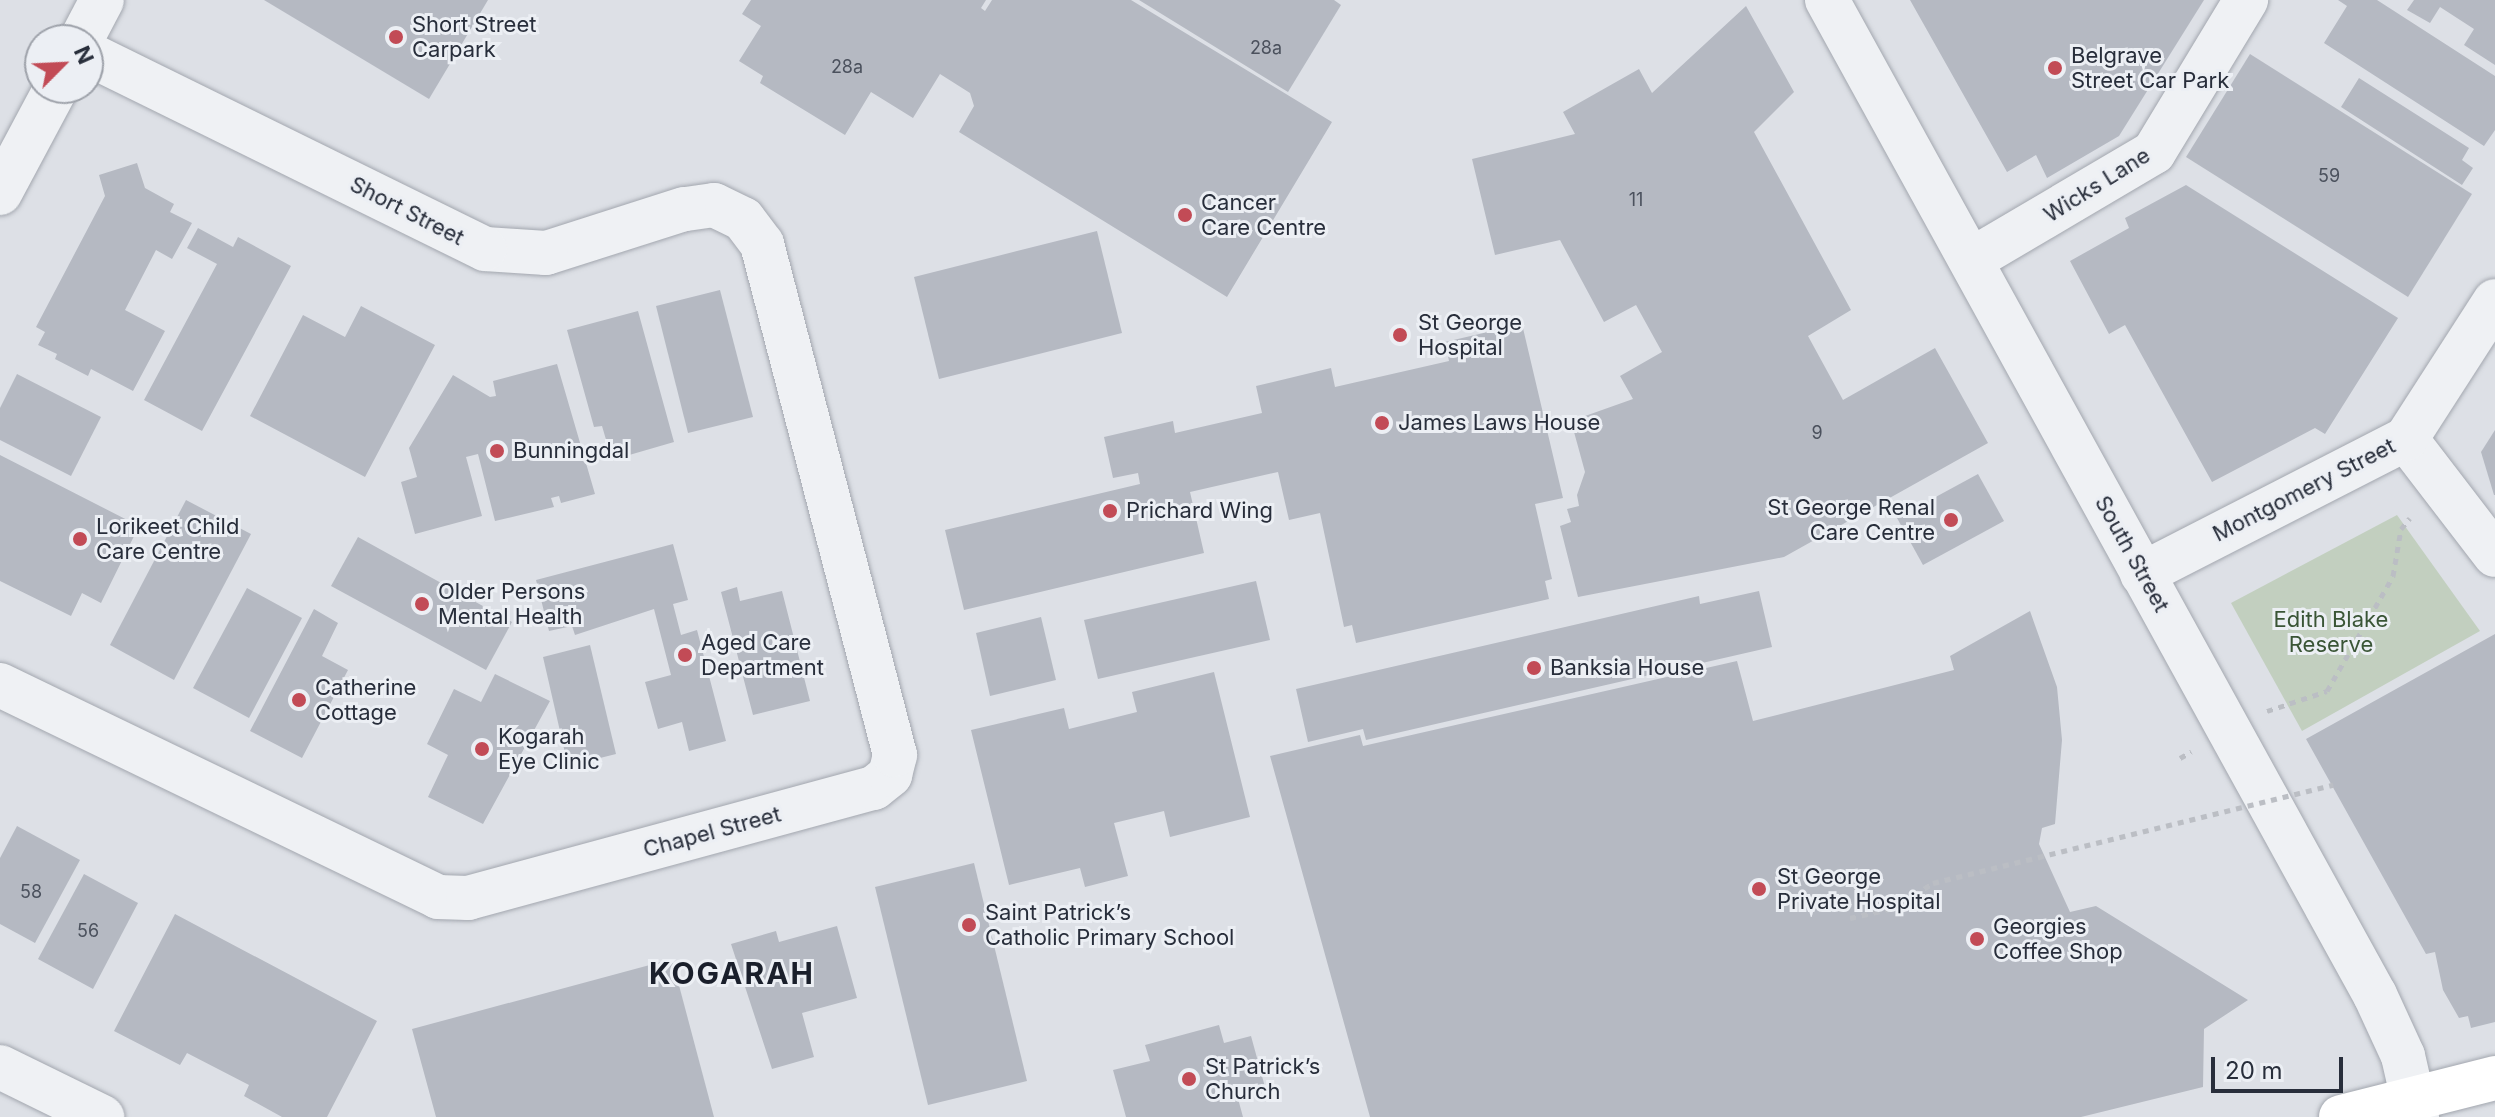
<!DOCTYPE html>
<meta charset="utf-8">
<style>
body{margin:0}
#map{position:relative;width:2495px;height:1117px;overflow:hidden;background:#dde0e6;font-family:Inter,sans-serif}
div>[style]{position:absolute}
.green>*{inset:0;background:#c2cfbf}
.building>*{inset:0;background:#b5b9c2}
.path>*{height:5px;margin-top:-2.5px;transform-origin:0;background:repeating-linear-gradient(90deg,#bbbec4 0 6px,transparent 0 12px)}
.roads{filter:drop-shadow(0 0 2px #a3a7af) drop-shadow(0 0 2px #a3a7af)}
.minor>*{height:44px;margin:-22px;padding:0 22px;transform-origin:22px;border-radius:22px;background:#eff1f4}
.highway>*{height:44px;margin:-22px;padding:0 22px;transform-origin:22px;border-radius:22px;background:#fff}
.path-bridge>*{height:5px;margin-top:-2.5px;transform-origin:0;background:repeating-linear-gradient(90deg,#bbbec4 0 6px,transparent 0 12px)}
.dots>*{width:22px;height:22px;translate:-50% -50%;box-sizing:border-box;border:4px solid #eceff4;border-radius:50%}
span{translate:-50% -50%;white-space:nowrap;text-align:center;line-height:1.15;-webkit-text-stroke:6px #eceff4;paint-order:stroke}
.number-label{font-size:18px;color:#4b515d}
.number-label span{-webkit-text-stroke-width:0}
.poi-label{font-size:22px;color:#282e3b}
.left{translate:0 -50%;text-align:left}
.right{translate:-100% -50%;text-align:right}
.street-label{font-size:22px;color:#282e3b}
.park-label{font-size:22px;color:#3a5536}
.district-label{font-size:30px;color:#1a1f2b;font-weight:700;letter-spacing:2px}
.north{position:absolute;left:24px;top:24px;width:80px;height:80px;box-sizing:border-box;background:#eceff4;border:2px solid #9ea2aa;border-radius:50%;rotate:66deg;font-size:22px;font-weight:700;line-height:32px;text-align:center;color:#282e3b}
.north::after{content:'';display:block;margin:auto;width:28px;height:36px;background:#c24b56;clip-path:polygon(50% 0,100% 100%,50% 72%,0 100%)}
.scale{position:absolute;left:2211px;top:1057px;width:132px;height:36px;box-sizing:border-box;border:4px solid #282e3b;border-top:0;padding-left:10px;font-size:24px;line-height:28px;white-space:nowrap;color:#282e3b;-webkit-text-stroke:6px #eceff4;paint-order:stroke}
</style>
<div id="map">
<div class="green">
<div style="clip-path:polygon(2397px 515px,2480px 631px,2302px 731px,2231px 603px)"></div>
</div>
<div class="building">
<div style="clip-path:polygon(264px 0,488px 0,429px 99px)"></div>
<div style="clip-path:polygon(751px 0,986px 0,981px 8px,985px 11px,992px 0,1131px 0,1332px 122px,1227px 297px,959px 132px,974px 106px,970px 93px,940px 74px,913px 118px,871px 92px,845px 135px,760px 83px,763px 76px,739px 61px,761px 26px,742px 14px)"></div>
<div style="clip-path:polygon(1139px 0,1334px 0,1341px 5px,1288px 92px)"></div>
<div style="clip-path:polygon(1910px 0,2204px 0,2119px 136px,2047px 178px,2036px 155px,2007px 172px)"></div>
<div style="clip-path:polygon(2338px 0,2377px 0,2495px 76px,2495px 130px,2484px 146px,2324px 43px,2347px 6px)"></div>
<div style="clip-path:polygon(2414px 0,2495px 0,2495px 65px,2464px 45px,2474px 29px,2440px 7px,2430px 23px,2407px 10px)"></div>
<div style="clip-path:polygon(1746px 6px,1794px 92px,1754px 132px,1851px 310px,1808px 336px,1843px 400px,1935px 348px,1988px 443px,1784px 557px,1578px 597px,1560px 526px,1571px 522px,1567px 509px,1579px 506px,1577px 495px,1585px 472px,1571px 421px,1633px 399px,1620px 376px,1662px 352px,1636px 305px,1604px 322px,1560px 240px,1495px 255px,1472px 159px,1575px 134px,1563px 112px,1639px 69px,1652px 93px)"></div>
<div style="clip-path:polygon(2250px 54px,2472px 194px,2408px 297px,2186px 157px)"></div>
<div style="clip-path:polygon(2359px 78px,2469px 148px,2462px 160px,2473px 168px,2462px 185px,2341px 107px)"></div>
<div style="clip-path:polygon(137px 163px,145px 188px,174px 204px,170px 212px,192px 223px,172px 259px,156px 250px,125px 310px,165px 331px,133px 391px,91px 369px,88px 376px,55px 359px,57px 354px,38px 345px,45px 332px,36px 327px,105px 196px,99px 175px)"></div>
<div style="clip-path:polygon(2186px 185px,2398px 318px,2325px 434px,2315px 428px,2212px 482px,2125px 325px,2109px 334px,2070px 261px,2129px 228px,2125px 218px)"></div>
<div style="clip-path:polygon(198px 228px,233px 247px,238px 237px,291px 266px,202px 431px,144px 400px,217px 264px,187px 248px)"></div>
<div style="clip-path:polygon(1097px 231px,1122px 333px,939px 379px,914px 277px)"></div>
<div style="clip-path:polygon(720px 290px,753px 417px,688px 433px,656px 306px)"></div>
<div style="clip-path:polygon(361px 306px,435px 345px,365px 477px,250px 416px,303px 315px,345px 337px)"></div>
<div style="clip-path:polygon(638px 311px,674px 442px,612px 460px,602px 426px,594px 427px,567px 330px)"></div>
<div style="clip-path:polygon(1522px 324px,1563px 498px,1535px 504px,1552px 579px,1545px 581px,1549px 599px,1356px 643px,1352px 625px,1344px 627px,1320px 513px,1289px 520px,1278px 472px,1190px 492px,1204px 553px,964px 610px,945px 530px,1140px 484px,1138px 473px,1113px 478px,1104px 437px,1173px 421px,1175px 433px,1262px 413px,1256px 386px,1331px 368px,1335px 387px,1449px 361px,1445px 342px)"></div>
<div style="clip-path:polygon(557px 364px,595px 494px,561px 503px,559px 496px,551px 498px,554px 507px,495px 521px,478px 454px,466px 457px,482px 516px,415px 534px,401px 482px,417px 477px,409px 448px,453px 375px,490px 397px,496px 396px,493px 381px)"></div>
<div style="clip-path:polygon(17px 374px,101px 417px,71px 476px,0 440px,0 408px)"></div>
<div style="clip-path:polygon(2495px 430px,2495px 495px,2494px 495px,2481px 452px)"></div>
<div style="clip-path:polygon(0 455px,139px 526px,101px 603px,82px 593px,71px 616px,0 581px)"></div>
<div style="clip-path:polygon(1978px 474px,2004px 521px,1923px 565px,1897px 518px)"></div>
<div style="clip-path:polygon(186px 500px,251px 534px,174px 680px,110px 645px)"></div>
<div style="clip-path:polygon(358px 537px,512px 622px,486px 670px,331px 586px)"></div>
<div style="clip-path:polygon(673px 544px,688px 600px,673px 604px,681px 635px,697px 630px,726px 741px,689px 751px,682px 722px,658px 729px,645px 682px,671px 675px,654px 609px,575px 635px,572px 626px,549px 631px,536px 580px)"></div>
<div style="clip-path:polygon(1256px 581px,1270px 640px,1098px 679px,1084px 620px)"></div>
<div style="clip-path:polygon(737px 587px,740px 601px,782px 591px,810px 701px,753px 715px,721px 592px)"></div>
<div style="clip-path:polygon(247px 588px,302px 618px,249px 718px,193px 688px)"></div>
<div style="clip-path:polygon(1759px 591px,1772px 647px,1366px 740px,1363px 729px,1308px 742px,1296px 689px,1699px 596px,1700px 604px)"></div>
<div style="clip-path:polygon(314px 609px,338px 623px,322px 656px,348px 670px,302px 758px,250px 731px)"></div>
<div style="clip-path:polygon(2030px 611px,2057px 687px,2062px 740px,2055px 824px,2042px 828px,2039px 844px,2070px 912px,2096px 906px,2248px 1000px,2204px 1029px,2203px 1087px,2081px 1117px,1370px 1117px,1270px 756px,1360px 735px,1363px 746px,1737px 661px,1753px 721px,1954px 670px,1950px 656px)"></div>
<div style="clip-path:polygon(1041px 617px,1056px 680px,990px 696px,976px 633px)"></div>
<div style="clip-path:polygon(2495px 634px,2495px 1022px,2471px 1028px,2468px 1016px,2459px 1018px,2443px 990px,2435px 952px,2426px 954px,2306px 739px)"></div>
<div style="clip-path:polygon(590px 645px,616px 754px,568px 766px,543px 657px)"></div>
<div style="clip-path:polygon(1214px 672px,1250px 817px,1170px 837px,1164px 811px,1114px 823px,1128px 876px,1085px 887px,1080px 868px,1009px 885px,971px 730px,1064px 708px,1069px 729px,1137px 712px,1132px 692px)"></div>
<div style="clip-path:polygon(495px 674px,550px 701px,483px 824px,428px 797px,448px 755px,427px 744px,454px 689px,481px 702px)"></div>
<div style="clip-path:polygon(17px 826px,80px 860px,35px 943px,0 924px,0 858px)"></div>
<div style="clip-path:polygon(974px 863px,1027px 1081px,928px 1105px,875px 887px)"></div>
<div style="clip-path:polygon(84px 874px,138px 903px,93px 989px,38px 959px)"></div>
<div style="clip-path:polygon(175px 914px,377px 1021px,327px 1117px,282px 1117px,244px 1096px,249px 1085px,187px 1053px,180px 1065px,114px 1031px)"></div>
<div style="clip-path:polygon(837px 926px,857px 998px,802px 1013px,814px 1057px,772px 1069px,731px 944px,776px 931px,779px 942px)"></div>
<div style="clip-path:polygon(672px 959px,714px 1117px,436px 1117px,412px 1029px)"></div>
<div style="clip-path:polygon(1219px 1025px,1224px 1043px,1251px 1036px,1265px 1087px,1237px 1095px,1243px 1117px,1126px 1117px,1113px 1070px,1150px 1061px,1145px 1045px)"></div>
</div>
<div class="path">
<div style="left:2267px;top:711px;width:63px;rotate:-18.4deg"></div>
<div style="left:2327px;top:691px;width:133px;rotate:-60.1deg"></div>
<div style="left:2393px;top:576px;width:48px;rotate:-80.3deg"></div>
<div style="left:2401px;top:529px;width:14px;rotate:-51deg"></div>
<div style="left:2180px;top:758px;width:13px;rotate:-29deg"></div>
</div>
<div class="roads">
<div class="minor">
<div style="left:1827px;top:0;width:1136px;rotate:61.16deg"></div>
<div style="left:2375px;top:995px;width:67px;rotate:65.3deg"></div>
<div style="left:2403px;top:1056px;width:63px;rotate:77.1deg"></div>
<div style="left:81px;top:40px;width:45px;rotate:-62.3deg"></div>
<div style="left:0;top:193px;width:119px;rotate:-61.9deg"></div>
<div style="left:1971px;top:260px;width:212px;rotate:-30.5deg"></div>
<div style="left:2154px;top:152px;width:178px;rotate:-58.8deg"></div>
<div style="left:2406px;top:439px;width:146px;rotate:52.5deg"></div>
<div style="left:2142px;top:574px;width:297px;rotate:-27.1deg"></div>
<div style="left:2406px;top:439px;width:164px;rotate:-57.2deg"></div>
<div style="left:0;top:685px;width:487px;rotate:25.8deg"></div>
<div style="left:438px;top:897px;width:30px;rotate:2deg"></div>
<div style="left:468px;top:898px;width:421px;rotate:-15.2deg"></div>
<div style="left:874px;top:788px;width:21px;rotate:-39deg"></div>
<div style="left:890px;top:775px;width:21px;rotate:-76deg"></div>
<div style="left:895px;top:755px;width:528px;rotate:-104.59deg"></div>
<div style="left:762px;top:244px;width:31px;rotate:-127deg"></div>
<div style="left:743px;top:219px;width:32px;rotate:-154deg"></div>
<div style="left:714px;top:205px;width:30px;rotate:172deg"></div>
<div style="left:684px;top:209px;width:145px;rotate:162.3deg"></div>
<div style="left:546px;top:253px;width:61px;rotate:-176.2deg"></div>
<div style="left:485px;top:249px;width:442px;rotate:-153.8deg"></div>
<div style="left:0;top:1067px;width:114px;rotate:26.1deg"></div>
</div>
<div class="highway">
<div style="left:2341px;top:1117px;width:159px;rotate:-14.2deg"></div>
</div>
</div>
<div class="path-bridge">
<div style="left:1850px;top:918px;width:45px;rotate:-12.8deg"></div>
<div style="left:1894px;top:908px;width:46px;rotate:-32.7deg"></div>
<div style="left:1933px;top:883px;width:412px;rotate:-13.8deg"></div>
</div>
<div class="dots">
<div style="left:396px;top:37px;background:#c24b56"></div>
<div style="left:2055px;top:68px;background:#c24b56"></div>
<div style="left:1185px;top:215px;background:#c24b56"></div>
<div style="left:1400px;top:335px;background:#c24b56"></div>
<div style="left:1382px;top:423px;background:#c24b56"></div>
<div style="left:497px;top:451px;background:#c24b56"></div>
<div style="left:1110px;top:511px;background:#c24b56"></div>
<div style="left:1951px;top:520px;background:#c24b56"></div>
<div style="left:80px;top:539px;background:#c24b56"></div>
<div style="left:422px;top:604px;background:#c24b56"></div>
<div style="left:685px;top:655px;background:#c24b56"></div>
<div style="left:1534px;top:668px;background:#c24b56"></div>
<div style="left:299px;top:700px;background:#c24b56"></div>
<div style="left:482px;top:749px;background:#c24b56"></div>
<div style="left:1759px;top:889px;background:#c24b56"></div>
<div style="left:969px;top:925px;background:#c24b56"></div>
<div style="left:1977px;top:939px;background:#c24b56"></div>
<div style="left:1189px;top:1079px;background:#c24b56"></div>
</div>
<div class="number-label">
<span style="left:1266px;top:48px">28a</span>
<span style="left:847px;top:67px">28a</span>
<span style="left:2329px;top:176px">59</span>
<span style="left:1636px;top:200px">11</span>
<span style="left:1817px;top:433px">9</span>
<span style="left:31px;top:892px">58</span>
<span style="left:88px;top:931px">56</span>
</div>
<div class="poi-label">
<span class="left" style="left:412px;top:37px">Short Street<br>Carpark</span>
<span class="left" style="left:2071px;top:68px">Belgrave<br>Street Car Park</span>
<span class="left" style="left:1201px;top:215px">Cancer<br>Care Centre</span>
<span class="left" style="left:1418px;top:335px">St George<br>Hospital</span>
<span class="left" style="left:1398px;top:423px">James Laws House</span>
<span class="left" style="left:513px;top:451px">Bunningdal</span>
<span class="right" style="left:1935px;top:520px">St George Renal<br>Care Centre</span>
<span class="left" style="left:1126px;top:511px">Prichard Wing</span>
<span class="left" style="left:96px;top:539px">Lorikeet Child<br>Care Centre</span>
<span class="left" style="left:438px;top:604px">Older Persons<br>Mental Health</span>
<span class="left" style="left:701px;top:655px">Aged Care<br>Department</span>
<span class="left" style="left:1550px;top:668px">Banksia House</span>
<span class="left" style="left:315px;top:700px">Catherine<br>Cottage</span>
<span class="left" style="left:498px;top:749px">Kogarah<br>Eye Clinic</span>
<span class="left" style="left:1777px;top:889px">St George<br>Private Hospital</span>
<span class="left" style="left:985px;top:925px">Saint Patrick’s<br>Catholic Primary School</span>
<span class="left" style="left:1993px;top:939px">Georgies<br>Coffee Shop</span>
<span class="left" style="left:1205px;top:1079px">St Patrick’s<br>Church</span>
</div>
<div class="street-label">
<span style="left:2097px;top:185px;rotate:-32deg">Wicks Lane</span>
<span style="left:407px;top:211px;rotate:27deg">Short Street</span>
<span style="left:2304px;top:490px;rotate:-27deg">Montgomery Street</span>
<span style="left:2132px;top:554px;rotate:61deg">South Street</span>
<span style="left:712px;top:832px;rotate:-15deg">Chapel Street</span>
</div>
<div class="park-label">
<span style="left:2331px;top:632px">Edith Blake<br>Reserve</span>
</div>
<div class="district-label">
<span style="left:732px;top:973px">KOGARAH</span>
</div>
<div class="north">N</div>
<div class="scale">20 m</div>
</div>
